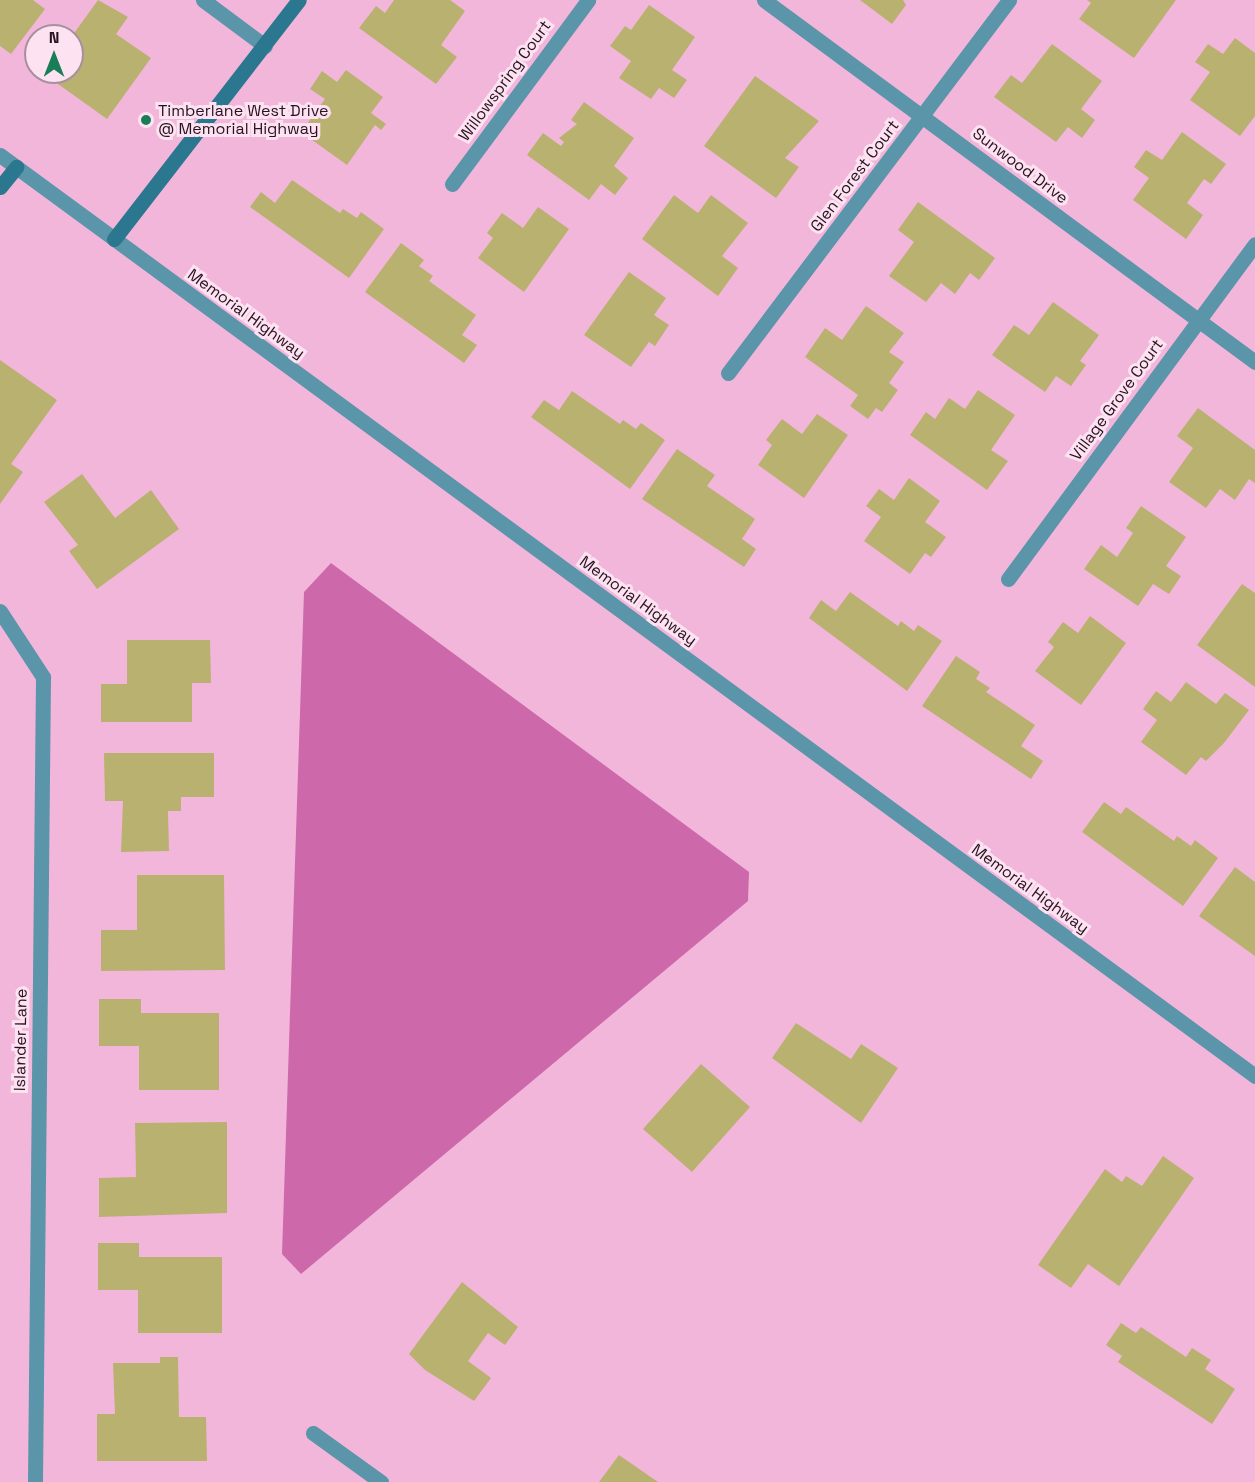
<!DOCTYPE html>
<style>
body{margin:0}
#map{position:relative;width:1255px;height:1482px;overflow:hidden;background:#f3b6db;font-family:"Space Grotesk",sans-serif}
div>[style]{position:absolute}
.water>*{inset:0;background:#cd68ab}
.building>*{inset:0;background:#b9b170}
.street>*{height:15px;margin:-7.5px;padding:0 7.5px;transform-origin:7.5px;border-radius:7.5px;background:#5b95a9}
.secondary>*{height:15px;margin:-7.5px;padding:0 7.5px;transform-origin:7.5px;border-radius:7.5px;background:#2a778f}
.dots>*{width:16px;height:16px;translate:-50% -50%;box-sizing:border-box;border:3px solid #fde3f2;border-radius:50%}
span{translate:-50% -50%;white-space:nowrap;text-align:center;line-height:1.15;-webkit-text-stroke:6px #fde3f2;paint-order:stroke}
.street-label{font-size:16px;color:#281220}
.poi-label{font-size:16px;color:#281220}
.left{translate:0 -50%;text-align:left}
.north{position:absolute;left:24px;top:24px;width:60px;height:60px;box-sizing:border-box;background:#fde3f2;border:2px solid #a88f9e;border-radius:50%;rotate:0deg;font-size:16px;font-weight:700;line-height:24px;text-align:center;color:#281220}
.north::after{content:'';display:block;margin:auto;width:21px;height:27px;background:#197d57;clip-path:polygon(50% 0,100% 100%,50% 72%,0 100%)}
</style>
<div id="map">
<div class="water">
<div style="clip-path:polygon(331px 563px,749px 872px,748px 901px,301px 1274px,282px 1254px,304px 592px)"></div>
</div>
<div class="building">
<div style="clip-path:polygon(0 0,33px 0,45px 9px,11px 54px,0 46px)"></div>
<div style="clip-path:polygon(98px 0,128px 17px,116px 34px,151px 58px,107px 119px,44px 74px,72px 72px,72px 36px)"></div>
<div style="clip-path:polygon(394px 0,450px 0,465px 11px,441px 45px,457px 57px,436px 84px,359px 28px,376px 6px,385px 13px)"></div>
<div style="clip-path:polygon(860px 0,903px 0,906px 5px,892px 24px)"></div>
<div style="clip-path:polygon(1087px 0,1176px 0,1134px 58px,1079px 19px,1091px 3px)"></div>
<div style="clip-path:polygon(649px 5px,695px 37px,672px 70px,687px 80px,674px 98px,659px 88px,651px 99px,619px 78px,631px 61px,610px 46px,625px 26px,631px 30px)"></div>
<div style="clip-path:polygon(1235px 38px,1255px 53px,1255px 116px,1240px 136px,1190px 100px,1210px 72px,1195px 62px,1208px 44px,1223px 54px)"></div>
<div style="clip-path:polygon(1052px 44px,1102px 81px,1081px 109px,1095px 120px,1082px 138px,1068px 127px,1056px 142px,994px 97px,1011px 75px,1022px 83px)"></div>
<div style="clip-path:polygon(346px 70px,383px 97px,371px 113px,386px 124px,381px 130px,375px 125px,347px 165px,301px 132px,325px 99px,310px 89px,322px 71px,337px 82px)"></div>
<div style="clip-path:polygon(755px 76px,819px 121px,785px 158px,799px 167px,776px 198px,704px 146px)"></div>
<div style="clip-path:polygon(584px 102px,634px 138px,614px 166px,628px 178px,615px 195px,601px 184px,589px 200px,527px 155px,543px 133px,561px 146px,564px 142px,559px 138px,577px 124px,571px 120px)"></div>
<div style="clip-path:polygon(1182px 132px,1226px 164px,1211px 184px,1204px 179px,1187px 203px,1203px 215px,1186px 239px,1133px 200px,1149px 178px,1134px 167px,1146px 150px,1162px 160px)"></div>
<div style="clip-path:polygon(292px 180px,340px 213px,343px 209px,357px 218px,361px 212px,384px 229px,349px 278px,250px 207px,261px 192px,275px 203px)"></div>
<div style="clip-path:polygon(674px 195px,698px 213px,711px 195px,748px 223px,722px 256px,738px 268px,718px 296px,642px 239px)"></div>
<div style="clip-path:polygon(918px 202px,995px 258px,979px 280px,970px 273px,955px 294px,941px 283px,926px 302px,889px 276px,914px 242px,898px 230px)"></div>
<div style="clip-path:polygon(538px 207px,569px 229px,524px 292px,478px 258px,493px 238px,487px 233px,502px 213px,523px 228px)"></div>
<div style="clip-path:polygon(401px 243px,424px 260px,419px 266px,433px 276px,429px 281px,476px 315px,462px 335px,477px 345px,464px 363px,365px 292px)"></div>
<div style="clip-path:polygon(629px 272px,666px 298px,654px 315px,669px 325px,655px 346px,649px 342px,631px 367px,584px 335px)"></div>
<div style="clip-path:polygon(1053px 302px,1099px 335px,1080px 361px,1086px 365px,1071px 386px,1056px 376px,1045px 392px,992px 355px,1014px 325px,1029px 335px)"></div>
<div style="clip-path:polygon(866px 306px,904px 333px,889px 352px,904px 362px,889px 383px,898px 390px,882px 412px,876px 408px,868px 419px,850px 406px,858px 395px,805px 357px,825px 328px,842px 340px)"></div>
<div style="clip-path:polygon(0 360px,57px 400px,11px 464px,23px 472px,0 504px)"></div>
<div style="clip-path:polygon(978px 390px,1015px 415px,991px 450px,1008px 461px,987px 490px,910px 435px,926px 412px,935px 419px,949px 398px,965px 409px)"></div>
<div style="clip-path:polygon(572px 391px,620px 424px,623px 420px,636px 429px,641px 423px,665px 440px,630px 489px,531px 417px,544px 400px,559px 410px)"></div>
<div style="clip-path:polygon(1198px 408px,1255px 450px,1255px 483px,1249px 479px,1235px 500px,1220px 489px,1206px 508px,1169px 482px,1193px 448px,1177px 436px)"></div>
<div style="clip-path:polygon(817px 414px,848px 435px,804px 498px,758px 465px,772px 445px,766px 440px,782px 419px,802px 434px)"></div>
<div style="clip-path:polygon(677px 449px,715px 475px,707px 486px,755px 519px,742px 539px,756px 549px,744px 567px,642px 499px)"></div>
<div style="clip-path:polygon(82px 474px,115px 518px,151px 490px,179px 529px,97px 589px,69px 551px,78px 545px,44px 502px)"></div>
<div style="clip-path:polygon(909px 478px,940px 501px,925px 522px,946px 537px,931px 557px,925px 553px,910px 574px,864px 541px,881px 517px,866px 506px,879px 489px,894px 500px)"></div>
<div style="clip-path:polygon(1141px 506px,1186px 537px,1166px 566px,1181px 576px,1169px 594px,1153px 584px,1138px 606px,1084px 569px,1101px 545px,1117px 557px,1133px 533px,1126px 528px)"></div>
<div style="clip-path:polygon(1242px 584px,1255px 593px,1255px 687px,1197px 645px)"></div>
<div style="clip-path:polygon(850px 592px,898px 626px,901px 621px,914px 631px,918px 625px,942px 641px,907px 691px,809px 618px,821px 600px,836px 611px)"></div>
<div style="clip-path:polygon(1090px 616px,1126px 643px,1081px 705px,1035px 671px,1054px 647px,1048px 642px,1063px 622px,1078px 633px)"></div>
<div style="clip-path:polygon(127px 640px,210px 640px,211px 683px,192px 683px,192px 722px,101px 722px,101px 684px,127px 684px)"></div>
<div style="clip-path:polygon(956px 656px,980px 672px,976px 679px,990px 688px,986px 692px,1035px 725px,1021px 746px,1043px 761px,1031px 779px,922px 706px)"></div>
<div style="clip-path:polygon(1186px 682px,1216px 704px,1225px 693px,1249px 710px,1224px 743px,1206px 761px,1201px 757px,1186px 775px,1141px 742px,1157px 720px,1143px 709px,1156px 691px,1171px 702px)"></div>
<div style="clip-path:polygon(104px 753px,214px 753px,214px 797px,181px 797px,181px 811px,168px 811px,169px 851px,121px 852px,123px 801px,105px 801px)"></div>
<div style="clip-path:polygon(1104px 802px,1121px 814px,1126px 807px,1174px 841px,1177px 836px,1191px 846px,1195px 840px,1218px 858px,1183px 906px,1082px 832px)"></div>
<div style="clip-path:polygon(1235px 867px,1255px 882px,1255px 956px,1199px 916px)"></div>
<div style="clip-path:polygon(137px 875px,224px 875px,225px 970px,101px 971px,101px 930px,137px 930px)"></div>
<div style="clip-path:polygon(99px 999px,141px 999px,141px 1013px,219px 1013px,219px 1090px,139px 1090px,139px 1046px,99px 1046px)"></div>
<div style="clip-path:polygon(796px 1023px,851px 1059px,861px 1044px,898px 1068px,861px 1123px,772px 1058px)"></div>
<div style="clip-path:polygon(701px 1064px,750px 1107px,692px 1172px,643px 1129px)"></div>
<div style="clip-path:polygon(227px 1122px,227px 1213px,99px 1217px,99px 1178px,136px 1177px,135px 1123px)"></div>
<div style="clip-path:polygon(1163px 1156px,1194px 1178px,1119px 1286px,1088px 1264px,1071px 1288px,1038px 1265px,1105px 1169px,1122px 1182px,1126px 1176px,1142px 1186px)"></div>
<div style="clip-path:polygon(98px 1243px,139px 1243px,139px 1257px,222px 1257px,222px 1333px,138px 1333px,138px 1290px,98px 1290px)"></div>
<div style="clip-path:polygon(462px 1282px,518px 1327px,505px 1345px,488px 1333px,468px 1361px,491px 1378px,474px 1401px,425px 1370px,409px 1354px)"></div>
<div style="clip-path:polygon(1121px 1323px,1136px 1333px,1141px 1327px,1186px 1357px,1192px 1348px,1211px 1360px,1205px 1369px,1235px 1389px,1212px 1424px,1118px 1362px,1122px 1356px,1106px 1345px)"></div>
<div style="clip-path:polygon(160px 1357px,178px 1357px,179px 1417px,206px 1417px,207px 1461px,97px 1461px,97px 1414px,115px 1414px,113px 1363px,160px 1363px)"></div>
<div style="clip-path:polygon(619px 1455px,658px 1482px,599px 1482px)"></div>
</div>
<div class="street">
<div style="left:203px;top:0;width:77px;rotate:36.6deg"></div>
<div style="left:764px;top:0;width:610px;rotate:36.4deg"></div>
<div style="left:0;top:155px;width:1557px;rotate:36.27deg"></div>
<div style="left:452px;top:184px;width:229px;rotate:-53.5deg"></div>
<div style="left:728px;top:373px;width:467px;rotate:-53deg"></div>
<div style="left:1008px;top:579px;width:416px;rotate:-53.6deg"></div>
<div style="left:0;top:611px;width:79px;rotate:56.9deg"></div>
<div style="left:43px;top:677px;width:805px;rotate:90.57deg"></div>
<div style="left:313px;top:1433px;width:84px;rotate:35.8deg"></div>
</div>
<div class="secondary">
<div style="left:0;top:187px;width:26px;rotate:-51deg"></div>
<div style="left:114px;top:239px;width:302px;rotate:-52.3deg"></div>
</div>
<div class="dots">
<div style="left:146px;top:120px;background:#197d57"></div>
</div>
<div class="street-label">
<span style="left:505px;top:81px;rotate:-54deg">Willowspring Court</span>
<span style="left:1020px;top:166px;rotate:37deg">Sunwood Drive</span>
<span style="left:855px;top:176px;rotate:-53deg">Glen Forest Court</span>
<span style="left:246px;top:314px;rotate:36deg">Memorial Highway</span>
<span style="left:1117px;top:400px;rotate:-54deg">Village Grove Court</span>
<span style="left:638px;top:601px;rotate:36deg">Memorial Highway</span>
<span style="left:1030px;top:889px;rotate:36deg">Memorial Highway</span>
<span style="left:21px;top:1040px;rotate:-89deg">Islander Lane</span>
</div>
<div class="poi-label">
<span class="left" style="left:158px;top:120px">Timberlane West Drive<br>@ Memorial Highway</span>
</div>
<div class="north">N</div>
</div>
